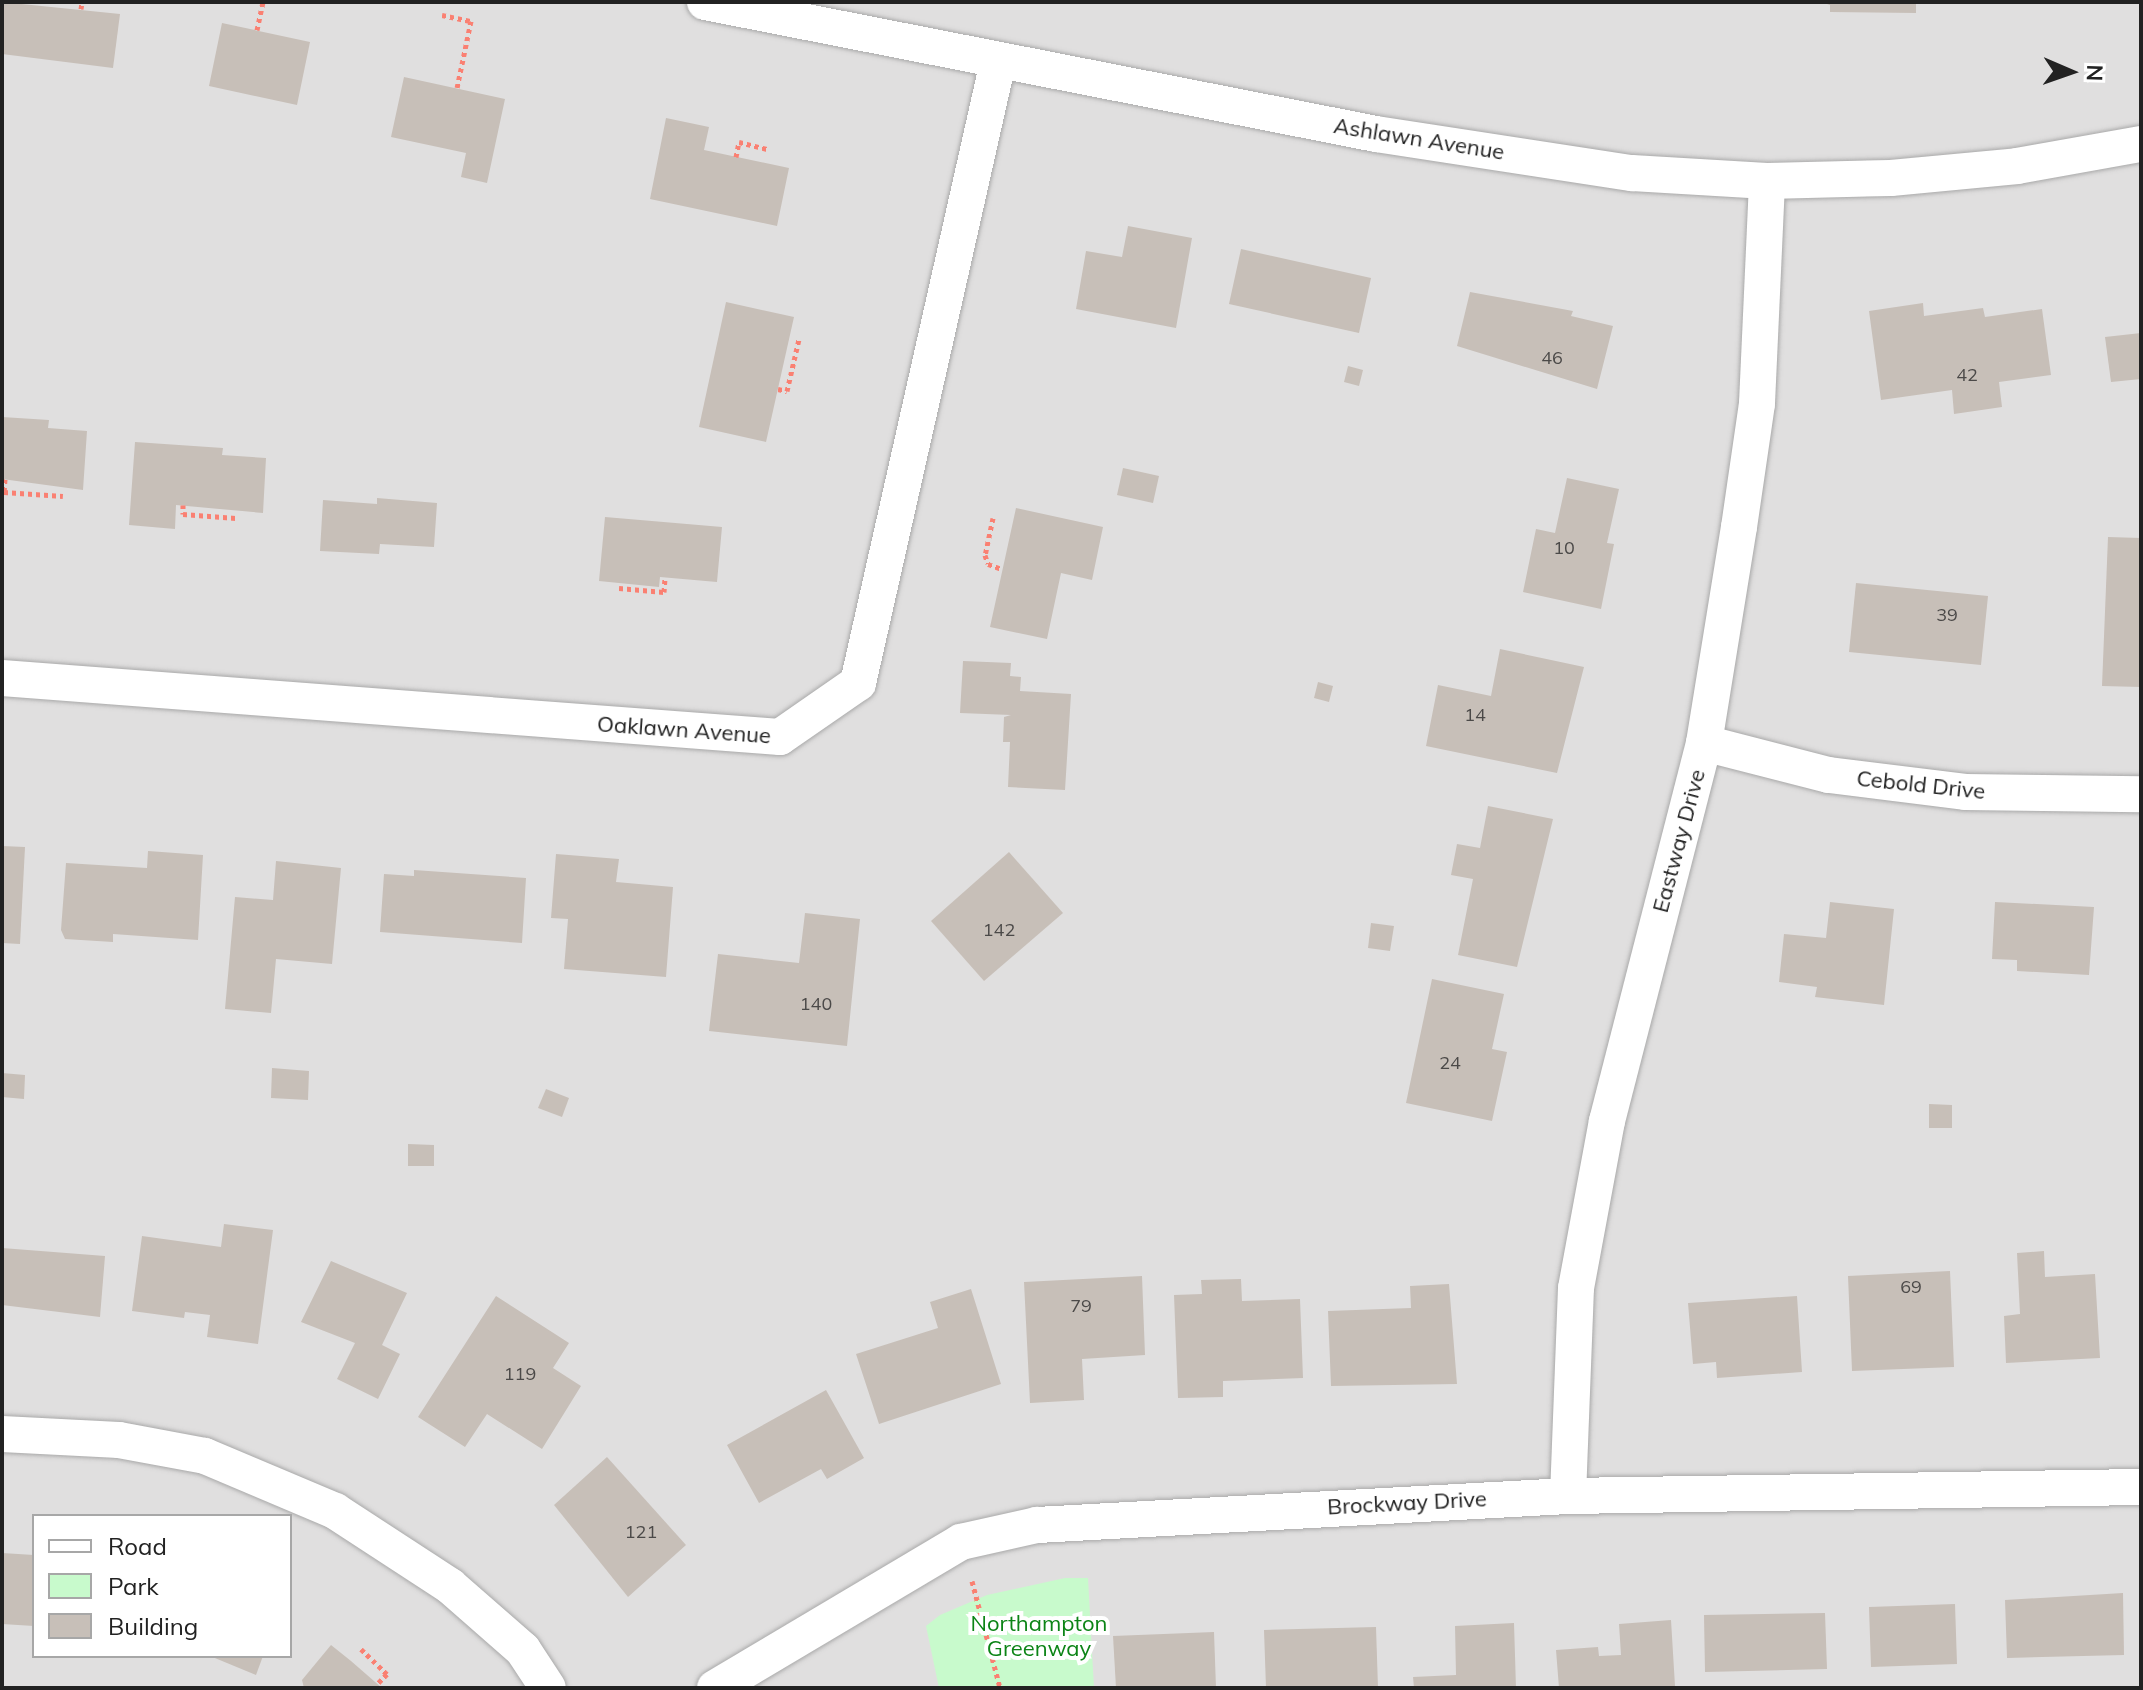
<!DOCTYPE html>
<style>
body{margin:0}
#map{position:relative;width:2143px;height:1690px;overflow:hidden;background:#f2efe9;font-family:Mulish,sans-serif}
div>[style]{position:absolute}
.residential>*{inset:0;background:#e0dfdf}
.park>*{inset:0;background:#c8facc}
.building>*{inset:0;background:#c7bfb8}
.path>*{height:5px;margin-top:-2.5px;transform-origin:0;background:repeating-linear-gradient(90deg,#fa8072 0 4px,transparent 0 8px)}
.roads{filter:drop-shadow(0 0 2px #a9a9a9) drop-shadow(0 0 2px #a9a9a9)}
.street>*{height:36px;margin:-18px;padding:0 18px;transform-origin:18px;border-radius:18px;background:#fff}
span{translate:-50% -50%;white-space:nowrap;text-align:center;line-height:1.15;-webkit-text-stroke:8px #fff;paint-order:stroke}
.number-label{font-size:18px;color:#4b4948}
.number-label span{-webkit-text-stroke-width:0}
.street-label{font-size:22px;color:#222}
.park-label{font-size:22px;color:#0c8416}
.frame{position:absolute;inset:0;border:4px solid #222;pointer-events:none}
.legend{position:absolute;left:32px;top:1514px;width:260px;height:144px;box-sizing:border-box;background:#fff;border:2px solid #a7a7a7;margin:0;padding:10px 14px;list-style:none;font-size:24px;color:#222}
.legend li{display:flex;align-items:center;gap:16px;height:40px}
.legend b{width:40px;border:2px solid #a7a7a7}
.north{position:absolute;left:2031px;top:32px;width:80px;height:80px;-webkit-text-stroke:6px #fff;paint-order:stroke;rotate:92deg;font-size:22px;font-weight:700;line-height:32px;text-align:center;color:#222}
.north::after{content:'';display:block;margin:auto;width:28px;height:36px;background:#222;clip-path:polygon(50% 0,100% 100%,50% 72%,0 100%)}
</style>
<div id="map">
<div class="residential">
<div style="clip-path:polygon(evenodd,2px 2px,2141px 2px,2141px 1688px,2px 1688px,2px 2px,34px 1516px,290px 1516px,290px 1656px,34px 1656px,34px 1516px)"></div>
</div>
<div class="park">
<div style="clip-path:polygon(1065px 1578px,1088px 1578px,1094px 1688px,939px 1688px,926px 1626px,940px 1615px,987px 1595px)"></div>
</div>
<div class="building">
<div style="clip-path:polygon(2px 2px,120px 14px,113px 68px,2px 54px)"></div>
<div style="clip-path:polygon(1821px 2px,1916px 2px,1916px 13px,1830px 12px,1830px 5px)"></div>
<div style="clip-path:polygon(222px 23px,310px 42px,297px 105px,209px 86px)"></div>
<div style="clip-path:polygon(404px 77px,505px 99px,487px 183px,461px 177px,466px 153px,391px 137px)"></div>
<div style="clip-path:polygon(666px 118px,709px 127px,704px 150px,789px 168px,777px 226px,650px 199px)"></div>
<div style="clip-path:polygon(1128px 226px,1192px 238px,1176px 328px,1076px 309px,1086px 251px,1122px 257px)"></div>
<div style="clip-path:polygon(1241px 249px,1371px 278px,1359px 333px,1229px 304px)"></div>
<div style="clip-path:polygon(1470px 292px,1573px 311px,1571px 316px,1613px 326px,1597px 389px,1457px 346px)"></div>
<div style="clip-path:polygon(726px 302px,794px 317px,766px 442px,699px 427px)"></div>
<div style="clip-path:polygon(1923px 303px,1924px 316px,1983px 308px,1985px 317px,2042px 309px,2051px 375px,1999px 382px,2002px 407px,1954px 414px,1952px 390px,1881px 400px,1869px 311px)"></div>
<div style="clip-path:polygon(2141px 333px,2141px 379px,2111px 382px,2105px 337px)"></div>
<div style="clip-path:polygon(1348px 366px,1363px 370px,1359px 386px,1344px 382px)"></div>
<div style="clip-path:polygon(2px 417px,49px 420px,48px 428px,87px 431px,83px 490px,2px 479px)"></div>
<div style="clip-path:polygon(135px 442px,223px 448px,222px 455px,266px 458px,263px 513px,176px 505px,175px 529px,129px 525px)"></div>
<div style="clip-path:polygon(1123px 468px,1159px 476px,1153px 503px,1117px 495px)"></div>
<div style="clip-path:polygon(1567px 478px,1619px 489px,1607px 543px,1614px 544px,1601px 609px,1523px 592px,1536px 529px,1555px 533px)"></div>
<div style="clip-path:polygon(377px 498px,437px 503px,434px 547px,380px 544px,379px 554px,320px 551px,323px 500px,377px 504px)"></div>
<div style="clip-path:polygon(1016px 508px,1103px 527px,1092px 580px,1061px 573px,1047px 639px,990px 627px)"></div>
<div style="clip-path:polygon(605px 517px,722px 527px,717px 582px,660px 577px,659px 587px,599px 581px)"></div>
<div style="clip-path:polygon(2108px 537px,2141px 538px,2141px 687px,2102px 686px)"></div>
<div style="clip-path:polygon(1856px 583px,1988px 596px,1981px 665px,1849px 652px)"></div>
<div style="clip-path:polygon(1500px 649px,1584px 667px,1557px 773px,1426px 746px,1438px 685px,1491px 696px)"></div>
<div style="clip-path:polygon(963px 661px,1011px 663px,1010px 676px,1021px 677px,1020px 691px,1071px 694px,1065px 790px,1008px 787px,1010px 742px,1003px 742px,1004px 717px,1011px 715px,960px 713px)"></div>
<div style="clip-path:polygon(1318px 682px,1333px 686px,1329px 702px,1314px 698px)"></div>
<div style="clip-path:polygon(1488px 806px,1553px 819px,1517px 967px,1458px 955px,1473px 879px,1451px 875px,1457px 844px,1480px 848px)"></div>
<div style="clip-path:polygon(2px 846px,25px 847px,20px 944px,2px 943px)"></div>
<div style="clip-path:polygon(148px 851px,203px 855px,198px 940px,113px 934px,113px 942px,65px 939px,61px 930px,66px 863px,147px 868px)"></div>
<div style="clip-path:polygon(1009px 852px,1063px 913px,984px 981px,931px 921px)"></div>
<div style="clip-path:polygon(556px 854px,619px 859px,616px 882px,673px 887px,666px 977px,564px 969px,568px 919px,551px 918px)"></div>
<div style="clip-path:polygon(276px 861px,341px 868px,332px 964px,276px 959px,271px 1013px,225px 1009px,235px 897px,273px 900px)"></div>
<div style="clip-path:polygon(414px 870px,526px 878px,522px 943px,380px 932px,384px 874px,414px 876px)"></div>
<div style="clip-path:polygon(1830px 902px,1894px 909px,1884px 1005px,1815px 997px,1817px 987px,1779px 982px,1784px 934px,1826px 938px)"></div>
<div style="clip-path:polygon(1995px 902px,2094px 907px,2089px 975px,2017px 971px,2017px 960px,1992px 959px)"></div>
<div style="clip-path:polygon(805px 913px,860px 919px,847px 1046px,709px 1031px,718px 954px,799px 963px)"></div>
<div style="clip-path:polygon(1371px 923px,1394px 926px,1390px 951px,1368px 948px)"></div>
<div style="clip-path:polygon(1432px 979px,1504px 994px,1492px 1049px,1507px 1052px,1492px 1121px,1406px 1103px)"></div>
<div style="clip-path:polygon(272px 1068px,309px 1071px,308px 1100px,271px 1098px)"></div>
<div style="clip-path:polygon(2px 1073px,25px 1075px,24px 1099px,2px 1097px)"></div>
<div style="clip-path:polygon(546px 1089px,569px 1098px,562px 1117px,538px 1108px)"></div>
<div style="clip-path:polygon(1929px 1104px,1952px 1105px,1952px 1128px,1929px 1128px)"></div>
<div style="clip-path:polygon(408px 1144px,434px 1145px,434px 1166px,408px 1166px)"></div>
<div style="clip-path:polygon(224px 1224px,273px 1230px,258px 1344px,207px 1337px,210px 1315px,185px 1312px,184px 1318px,132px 1311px,142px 1236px,221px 1247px)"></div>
<div style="clip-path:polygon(2px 1248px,105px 1256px,100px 1317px,2px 1305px)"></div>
<div style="clip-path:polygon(2044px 1251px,2045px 1277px,2095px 1274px,2100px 1358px,2006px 1363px,2004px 1316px,2020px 1314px,2017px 1253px)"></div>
<div style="clip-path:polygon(331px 1261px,407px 1293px,382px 1345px,400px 1354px,378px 1399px,337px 1379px,355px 1343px,301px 1322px)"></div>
<div style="clip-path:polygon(1950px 1271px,1954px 1367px,1852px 1371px,1848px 1276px)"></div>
<div style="clip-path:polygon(1142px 1276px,1145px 1355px,1082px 1359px,1084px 1400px,1030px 1403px,1024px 1282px)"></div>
<div style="clip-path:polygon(1241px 1279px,1242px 1301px,1300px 1299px,1303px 1378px,1223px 1381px,1223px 1397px,1178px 1398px,1174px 1295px,1202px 1294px,1201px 1280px)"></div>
<div style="clip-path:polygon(1449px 1284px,1457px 1384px,1331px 1386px,1328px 1311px,1411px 1308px,1410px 1286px)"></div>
<div style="clip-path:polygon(971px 1289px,1001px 1384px,879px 1424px,856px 1354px,938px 1328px,930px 1302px)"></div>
<div style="clip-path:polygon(496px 1296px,569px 1343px,553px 1368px,581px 1386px,542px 1449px,487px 1414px,465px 1447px,418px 1417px)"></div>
<div style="clip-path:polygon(1797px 1296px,1802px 1372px,1717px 1378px,1716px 1362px,1693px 1364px,1688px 1303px)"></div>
<div style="clip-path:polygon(826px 1390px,864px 1458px,827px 1479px,821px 1469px,759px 1503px,727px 1445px)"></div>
<div style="clip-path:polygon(607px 1457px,686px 1545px,628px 1597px,554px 1505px)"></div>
<div style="clip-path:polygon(2px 1553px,34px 1555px,34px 1626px,2px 1624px)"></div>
<div style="clip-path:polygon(2123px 1593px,2124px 1655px,2007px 1658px,2005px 1600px)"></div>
<div style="clip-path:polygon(1955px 1604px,1957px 1664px,1871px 1667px,1869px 1607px)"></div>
<div style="clip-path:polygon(1825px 1613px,1827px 1669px,1705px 1672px,1704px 1615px)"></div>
<div style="clip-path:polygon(1671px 1620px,1675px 1686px,1559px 1688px,1556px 1650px,1598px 1647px,1599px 1656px,1621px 1655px,1619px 1624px)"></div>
<div style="clip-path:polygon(1514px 1623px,1516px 1688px,1414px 1688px,1413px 1677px,1456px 1675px,1455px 1626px)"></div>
<div style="clip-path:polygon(1376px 1627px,1378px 1688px,1266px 1688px,1264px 1630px)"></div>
<div style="clip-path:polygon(1214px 1632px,1216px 1688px,1116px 1688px,1113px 1636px)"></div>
<div style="clip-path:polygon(331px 1645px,351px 1661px,382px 1688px,304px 1688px,302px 1680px)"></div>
<div style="clip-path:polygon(210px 1656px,263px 1656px,256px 1675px)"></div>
</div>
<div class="path">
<div style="left:81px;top:9px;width:7px;rotate:-82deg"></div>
<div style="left:442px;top:15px;width:30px;rotate:12deg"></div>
<div style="left:471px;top:21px;width:68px;rotate:101.8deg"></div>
<div style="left:257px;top:30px;width:29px;rotate:-78deg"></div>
<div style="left:736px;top:157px;width:15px;rotate:-79deg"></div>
<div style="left:739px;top:142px;width:30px;rotate:14deg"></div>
<div style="left:778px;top:389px;width:9px;rotate:13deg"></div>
<div style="left:787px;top:391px;width:53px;rotate:-77deg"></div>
<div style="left:5px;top:479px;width:13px;rotate:94deg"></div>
<div style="left:4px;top:492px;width:59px;rotate:3.9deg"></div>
<div style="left:183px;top:505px;width:9px;rotate:90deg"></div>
<div style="left:183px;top:514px;width:53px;rotate:4.3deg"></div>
<div style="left:993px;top:518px;width:38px;rotate:102deg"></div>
<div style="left:985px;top:555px;width:9px;rotate:72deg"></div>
<div style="left:988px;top:564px;width:15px;rotate:20deg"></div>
<div style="left:619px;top:588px;width:45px;rotate:5.1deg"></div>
<div style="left:664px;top:592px;width:14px;rotate:-86deg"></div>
<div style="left:972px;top:1581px;width:111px;rotate:75.3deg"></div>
<div style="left:361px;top:1649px;width:36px;rotate:44deg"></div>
<div style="left:387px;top:1674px;width:14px;rotate:135deg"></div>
</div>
<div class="roads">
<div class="street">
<div style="left:705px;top:2px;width:684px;rotate:11.13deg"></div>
<div style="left:1376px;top:134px;width:259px;rotate:8.7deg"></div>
<div style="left:1632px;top:173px;width:135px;rotate:3.4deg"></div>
<div style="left:1767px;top:181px;width:124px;rotate:-1.4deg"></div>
<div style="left:1891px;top:178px;width:127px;rotate:-5.4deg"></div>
<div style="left:2017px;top:166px;width:126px;rotate:-10.1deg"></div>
<div style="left:2px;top:678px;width:780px;rotate:4.34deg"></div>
<div style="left:780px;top:737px;width:95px;rotate:-34.7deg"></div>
<div style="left:858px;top:683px;width:637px;rotate:-77.3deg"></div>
<div style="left:1704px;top:743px;width:129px;rotate:14.4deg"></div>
<div style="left:1829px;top:775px;width:137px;rotate:7.1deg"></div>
<div style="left:1965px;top:792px;width:176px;rotate:0.7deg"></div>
<div style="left:2px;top:1434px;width:117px;rotate:2.9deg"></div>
<div style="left:119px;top:1440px;width:87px;rotate:10.5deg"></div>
<div style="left:205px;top:1456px;width:141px;rotate:22.9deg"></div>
<div style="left:335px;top:1511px;width:137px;rotate:33.1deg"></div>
<div style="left:450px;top:1586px;width:97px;rotate:41.2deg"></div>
<div style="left:523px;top:1650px;width:45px;rotate:56.7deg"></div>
<div style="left:1568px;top:1496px;width:208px;rotate:-87.8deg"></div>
<div style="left:1576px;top:1288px;width:170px;rotate:-79.5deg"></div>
<div style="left:1607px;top:1121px;width:390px;rotate:-75.6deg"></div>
<div style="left:1704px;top:743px;width:219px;rotate:-80.8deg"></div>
<div style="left:1739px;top:527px;width:125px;rotate:-81.7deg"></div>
<div style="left:1757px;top:403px;width:222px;rotate:-87.4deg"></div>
<div style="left:715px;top:1688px;width:286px;rotate:-30.7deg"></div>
<div style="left:961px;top:1542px;width:78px;rotate:-12.6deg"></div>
<div style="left:1037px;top:1525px;width:532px;rotate:-3.13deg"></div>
<div style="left:1568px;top:1496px;width:573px;rotate:-0.9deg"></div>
</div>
</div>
<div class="number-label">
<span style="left:1552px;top:358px">46</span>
<span style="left:1967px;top:375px">42</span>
<span style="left:1564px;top:548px">10</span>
<span style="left:1947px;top:615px">39</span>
<span style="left:1475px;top:715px">14</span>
<span style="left:999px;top:930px">142</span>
<span style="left:816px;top:1004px">140</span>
<span style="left:1450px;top:1063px">24</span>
<span style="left:1911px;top:1287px">69</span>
<span style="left:1081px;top:1306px">79</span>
<span style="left:520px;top:1374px">119</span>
<span style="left:641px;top:1532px">121</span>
</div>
<div class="street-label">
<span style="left:1419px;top:139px;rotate:9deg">Ashlawn Avenue</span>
<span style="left:684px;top:730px;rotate:4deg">Oaklawn Avenue</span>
<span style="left:1921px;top:785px;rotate:6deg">Cebold Drive</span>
<span style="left:1679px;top:841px;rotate:-75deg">Eastway Drive</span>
<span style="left:1407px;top:1503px;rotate:-3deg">Brockway Drive</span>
</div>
<div class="park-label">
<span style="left:1039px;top:1636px">Northampton<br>Greenway</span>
</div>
<div class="frame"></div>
<ul class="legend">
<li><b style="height:10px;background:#fff"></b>Road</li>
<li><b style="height:22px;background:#c8facc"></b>Park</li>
<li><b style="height:22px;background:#c7bfb8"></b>Building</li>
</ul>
<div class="north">N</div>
</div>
